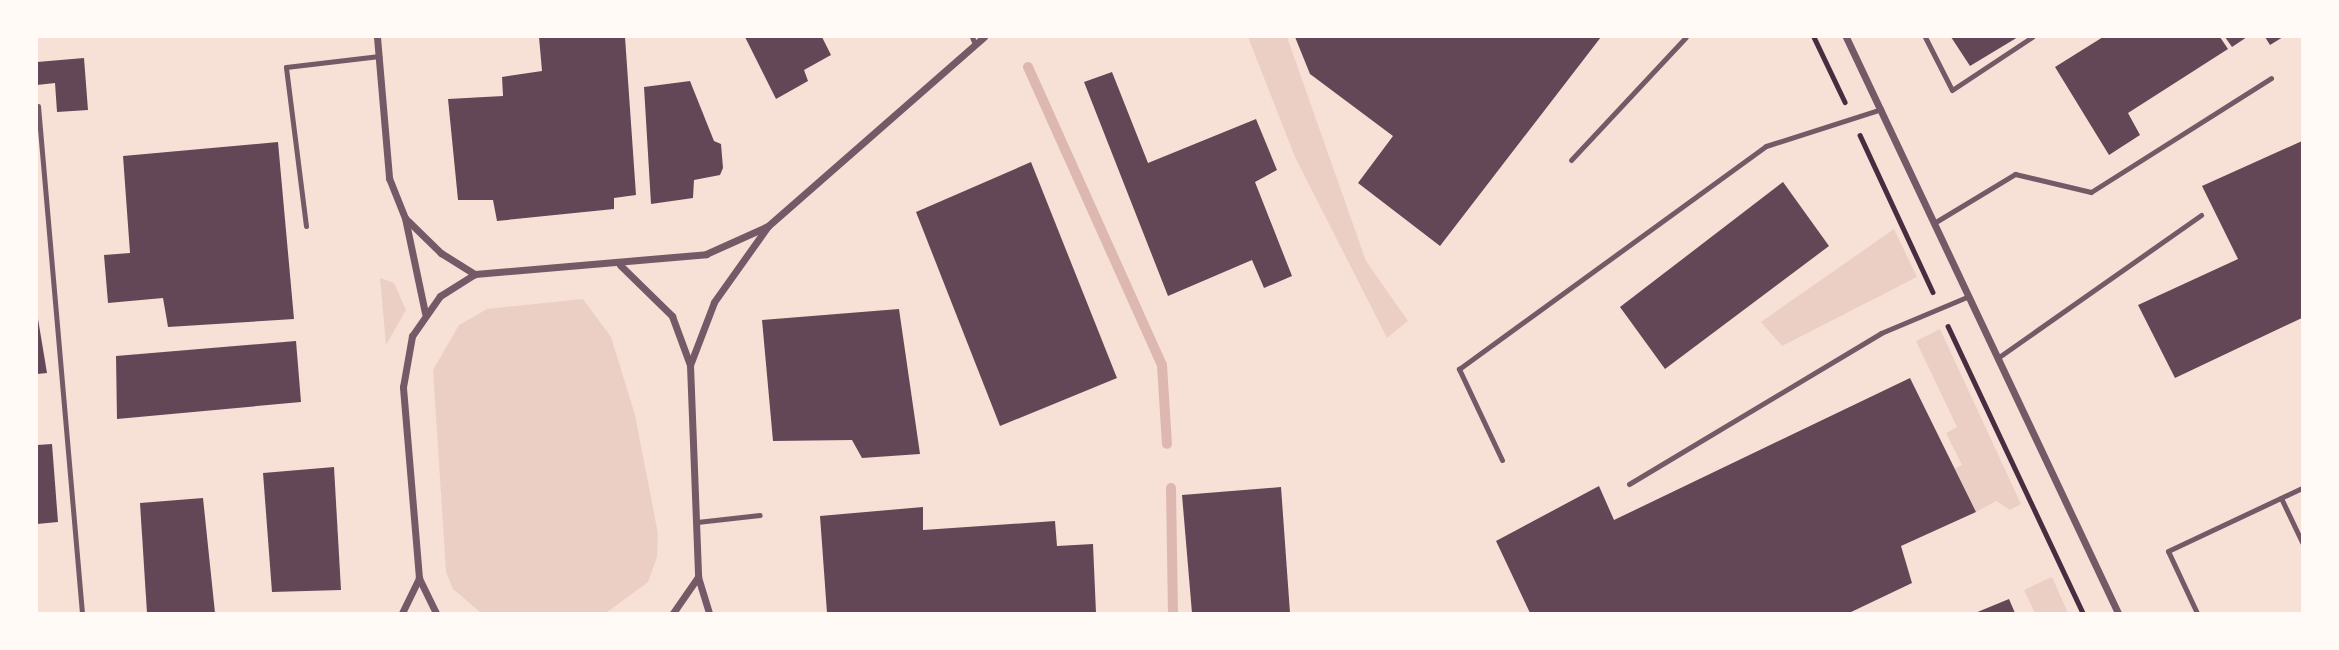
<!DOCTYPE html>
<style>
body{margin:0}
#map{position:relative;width:2339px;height:650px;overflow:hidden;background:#f7e1d7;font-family:"Fira Sans Condensed",sans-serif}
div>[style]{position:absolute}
.green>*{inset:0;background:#ebcfc5}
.stream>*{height:10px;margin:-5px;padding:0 5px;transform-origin:5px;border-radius:5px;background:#dcb8b0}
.building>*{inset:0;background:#644757}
.path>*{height:4.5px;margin:-2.25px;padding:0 2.25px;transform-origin:2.25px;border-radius:2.25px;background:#4a2c40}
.service>*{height:5px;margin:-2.5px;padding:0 2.5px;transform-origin:2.5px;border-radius:2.5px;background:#755966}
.minor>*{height:7px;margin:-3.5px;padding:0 3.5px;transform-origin:3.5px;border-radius:3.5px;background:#755966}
span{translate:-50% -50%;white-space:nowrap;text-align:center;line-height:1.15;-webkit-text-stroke:6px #fffaf5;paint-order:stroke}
.frame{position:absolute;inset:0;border:38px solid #fffaf5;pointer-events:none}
</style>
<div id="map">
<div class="green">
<div style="clip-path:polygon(1248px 37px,1287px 37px,1366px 261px,1408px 321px,1387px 338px,1295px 157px)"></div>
<div style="clip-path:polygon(1894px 229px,1917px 277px,1782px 346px,1761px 322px)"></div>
<div style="clip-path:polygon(380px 278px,394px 283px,406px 310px,386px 345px)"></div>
<div style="clip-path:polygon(583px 299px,611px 337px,635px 415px,658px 534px,657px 557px,648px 582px,606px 613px,481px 613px,453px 589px,446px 572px,433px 370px,459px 325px,487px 309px)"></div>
<div style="clip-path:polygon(1940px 329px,2021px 504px,2010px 510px,1996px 501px,1976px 512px,1948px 472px,1962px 465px,1946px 433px,1957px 427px,1916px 341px)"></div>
<div style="clip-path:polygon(2052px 577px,2068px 613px,2035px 613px,2024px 590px)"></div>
</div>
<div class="stream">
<div style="left:1028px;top:67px;width:327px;rotate:65.8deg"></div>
<div style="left:1162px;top:365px;width:79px;rotate:86.4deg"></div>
<div style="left:1171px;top:488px;width:125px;rotate:89.1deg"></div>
</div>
<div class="building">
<div style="clip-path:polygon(539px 37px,625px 37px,636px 195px,614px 198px,614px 209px,497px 221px,493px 200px,458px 200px,448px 99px,503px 96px,502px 77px,542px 71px)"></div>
<div style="clip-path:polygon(745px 37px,822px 37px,831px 55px,804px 70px,808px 81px,776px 99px)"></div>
<div style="clip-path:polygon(1295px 37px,1601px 37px,1440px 246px,1358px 183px,1393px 136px,1310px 74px)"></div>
<div style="clip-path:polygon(1951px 37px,2018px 37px,1970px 66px)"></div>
<div style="clip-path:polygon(2103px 37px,2220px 37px,2228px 49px,2128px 113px,2140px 135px,2109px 155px,2055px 67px)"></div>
<div style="clip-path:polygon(2225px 37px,2247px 37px,2232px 47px)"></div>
<div style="clip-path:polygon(2265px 37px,2283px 37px,2270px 45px)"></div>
<div style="clip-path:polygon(84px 58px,88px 110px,57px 112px,55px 83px,37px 85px,37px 62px)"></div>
<div style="clip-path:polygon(1112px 72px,1148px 163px,1256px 119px,1277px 170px,1255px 182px,1292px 276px,1264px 288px,1252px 260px,1168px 296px,1084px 82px)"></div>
<div style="clip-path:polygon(690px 81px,714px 141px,721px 144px,723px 168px,720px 175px,694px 180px,693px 198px,651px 204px,644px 87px)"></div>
<div style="clip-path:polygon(2302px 141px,2302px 318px,2175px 378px,2138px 305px,2238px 259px,2202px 186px)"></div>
<div style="clip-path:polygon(278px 142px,294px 319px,168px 327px,163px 298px,108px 303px,104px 255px,130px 253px,123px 156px)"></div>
<div style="clip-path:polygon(1031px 162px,1117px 378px,1000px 426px,916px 212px)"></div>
<div style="clip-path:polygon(1783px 182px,1829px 246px,1665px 369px,1620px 307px)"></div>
<div style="clip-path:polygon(899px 309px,920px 454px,862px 458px,852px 440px,773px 441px,762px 320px)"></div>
<div style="clip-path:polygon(37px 313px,47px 373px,37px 374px)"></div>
<div style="clip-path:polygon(296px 341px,301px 402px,117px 419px,116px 356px)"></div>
<div style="clip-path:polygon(1910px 378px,1976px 512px,1901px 546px,1912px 583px,1849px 613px,1530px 613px,1496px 541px,1599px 486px,1614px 520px)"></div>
<div style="clip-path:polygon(52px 444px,58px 522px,37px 524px,37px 445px)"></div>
<div style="clip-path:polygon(334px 467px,341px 590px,272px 592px,263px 473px)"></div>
<div style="clip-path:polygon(1281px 487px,1290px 613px,1192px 613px,1182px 495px)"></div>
<div style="clip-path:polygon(203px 498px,215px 613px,147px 613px,140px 503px)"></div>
<div style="clip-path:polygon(923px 507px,923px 530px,1055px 521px,1057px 546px,1093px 544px,1096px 613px,827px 613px,820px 516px)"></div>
<div style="clip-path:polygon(2009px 599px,2015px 613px,1975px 613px)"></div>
</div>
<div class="path">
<div style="left:1814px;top:37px;width:72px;rotate:64.5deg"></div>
<div style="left:1860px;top:135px;width:173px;rotate:65.1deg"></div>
<div style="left:1948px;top:326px;width:317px;rotate:64.8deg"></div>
</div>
<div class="service">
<div style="left:972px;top:37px;width:8px;rotate:67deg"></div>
<div style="left:1925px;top:37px;width:59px;rotate:63deg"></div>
<div style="left:1952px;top:90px;width:96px;rotate:-33.5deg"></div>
<div style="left:38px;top:106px;width:509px;rotate:85.04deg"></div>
<div style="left:1571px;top:160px;width:168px;rotate:-46.9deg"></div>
<div style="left:1934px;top:223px;width:95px;rotate:-31.2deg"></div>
<div style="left:2015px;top:174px;width:78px;rotate:13.3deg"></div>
<div style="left:2091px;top:192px;width:213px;rotate:-32.3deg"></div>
<div style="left:306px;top:226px;width:160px;rotate:-97.2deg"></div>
<div style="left:286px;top:67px;width:94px;rotate:-6.7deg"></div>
<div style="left:1999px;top:357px;width:247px;rotate:-35.1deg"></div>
<div style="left:1502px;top:460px;width:101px;rotate:-115.3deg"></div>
<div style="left:1459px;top:369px;width:379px;rotate:-36deg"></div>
<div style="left:1766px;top:146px;width:121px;rotate:-17.8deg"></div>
<div style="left:1629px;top:484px;width:294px;rotate:-30.9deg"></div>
<div style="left:1881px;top:333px;width:95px;rotate:-22.8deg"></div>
<div style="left:2281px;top:498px;width:49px;rotate:64.5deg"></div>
<div style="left:697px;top:522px;width:63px;rotate:-6.3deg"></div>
<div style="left:2197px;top:613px;width:68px;rotate:-115.1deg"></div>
<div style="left:2168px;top:551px;width:148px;rotate:-25.2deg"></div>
</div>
<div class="minor">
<div style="left:377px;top:37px;width:142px;rotate:85.1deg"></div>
<div style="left:389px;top:178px;width:43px;rotate:68.2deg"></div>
<div style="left:405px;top:218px;width:97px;rotate:78.1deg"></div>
<div style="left:1846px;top:37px;width:637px;rotate:64.72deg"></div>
<div style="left:406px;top:219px;width:49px;rotate:44.2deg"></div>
<div style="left:441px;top:253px;width:40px;rotate:32deg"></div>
<div style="left:620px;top:265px;width:73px;rotate:44.4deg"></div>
<div style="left:672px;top:316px;width:52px;rotate:69.8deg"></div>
<div style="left:690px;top:365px;width:212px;rotate:87.8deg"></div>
<div style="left:698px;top:577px;width:38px;rotate:73deg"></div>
<div style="left:690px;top:365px;width:67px;rotate:-69.1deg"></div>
<div style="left:714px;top:302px;width:93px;rotate:-54.6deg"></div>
<div style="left:768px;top:226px;width:287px;rotate:-41.2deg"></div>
<div style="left:402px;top:613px;width:39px;rotate:-64deg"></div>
<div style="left:436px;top:613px;width:39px;rotate:-116deg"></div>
<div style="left:419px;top:578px;width:192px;rotate:-94.8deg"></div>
<div style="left:403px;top:387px;width:52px;rotate:-80deg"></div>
<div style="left:412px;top:336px;width:49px;rotate:-55deg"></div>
<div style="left:440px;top:296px;width:41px;rotate:-32.2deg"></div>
<div style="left:475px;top:274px;width:232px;rotate:-4.9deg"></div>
<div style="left:706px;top:254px;width:68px;rotate:-24.3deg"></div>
<div style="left:673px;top:613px;width:44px;rotate:-55.2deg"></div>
</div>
<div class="frame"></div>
</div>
